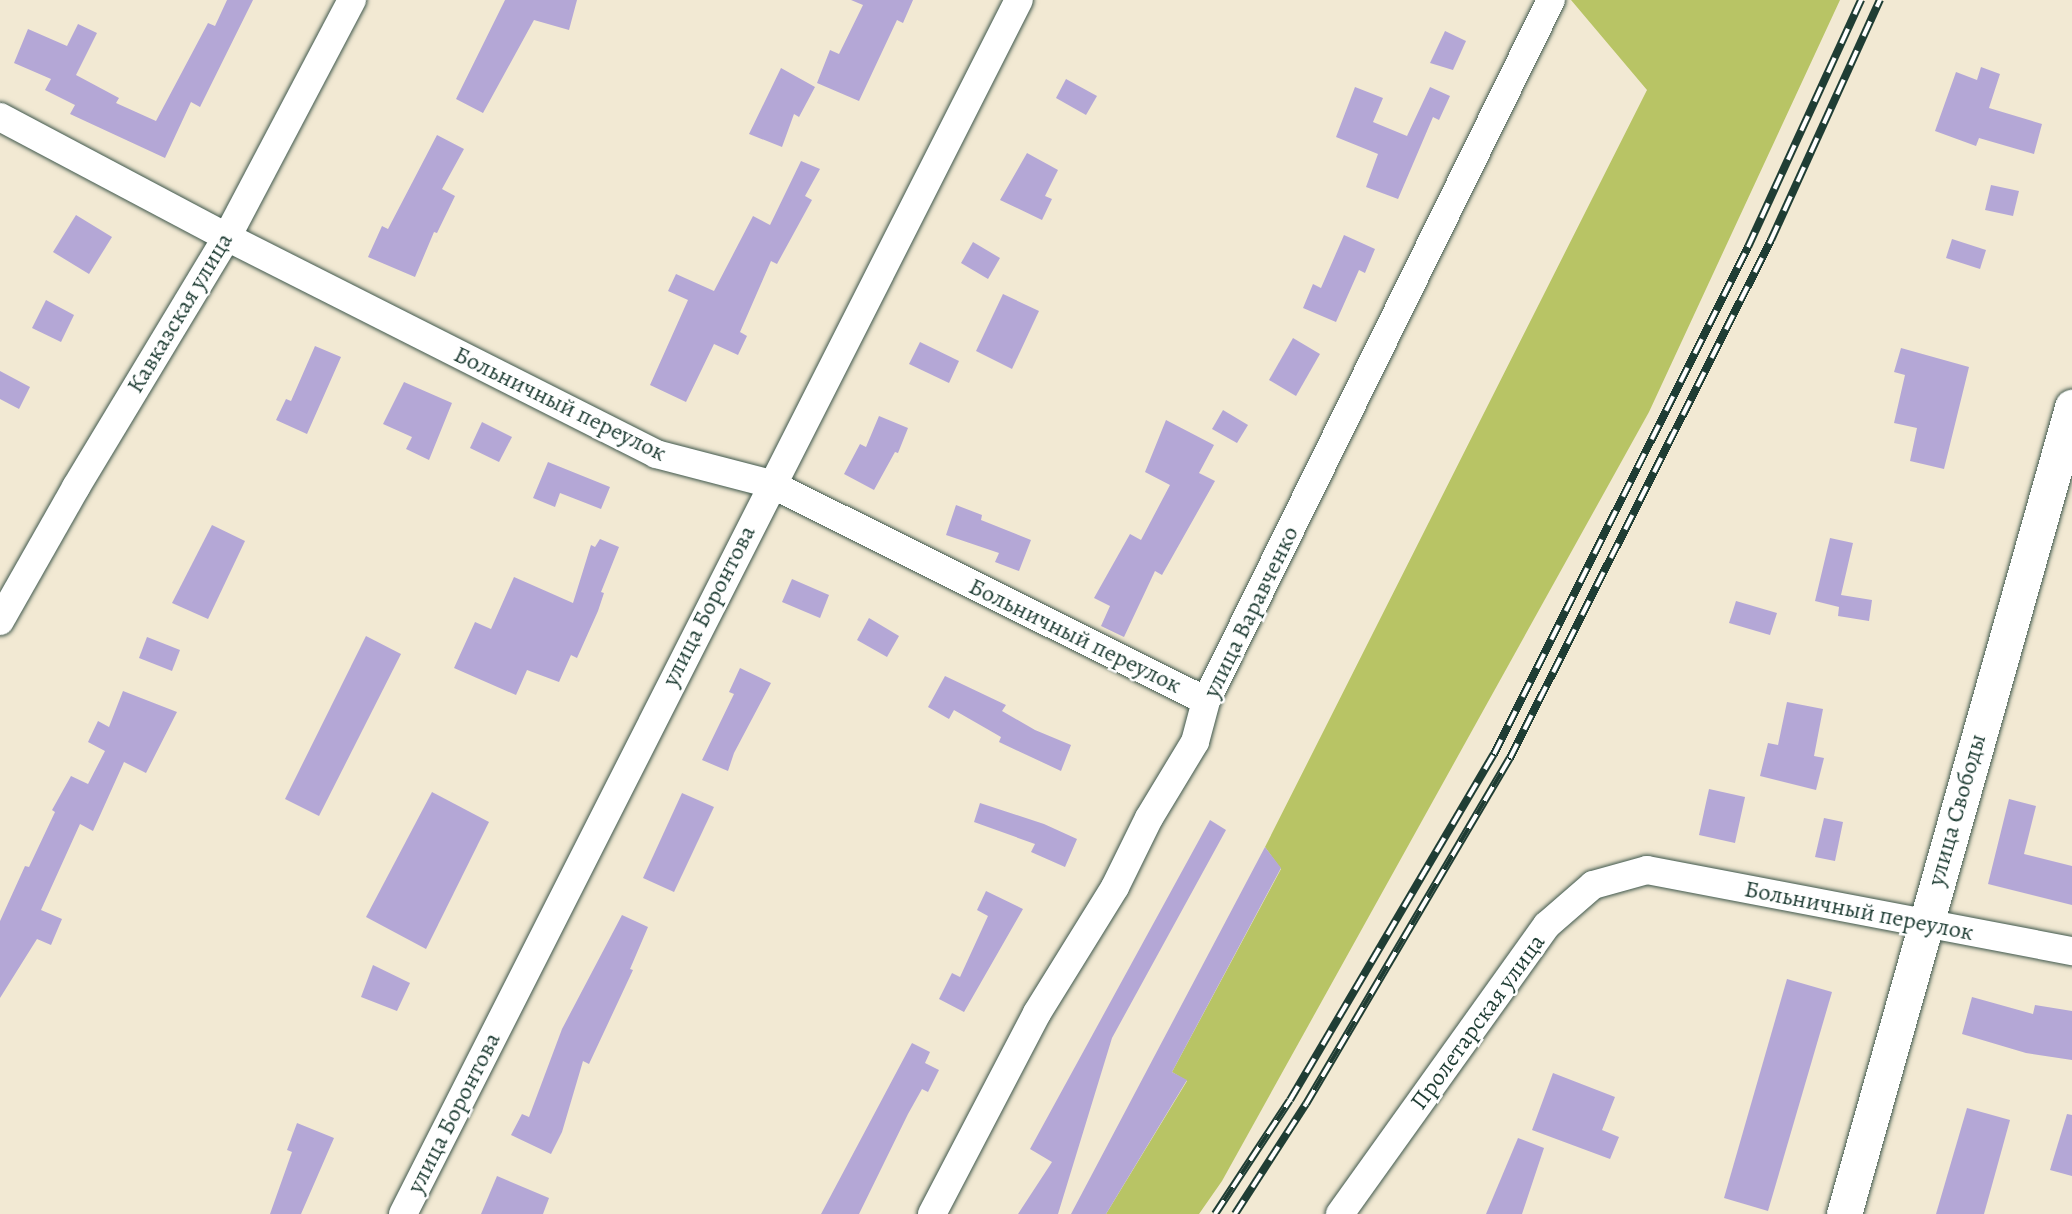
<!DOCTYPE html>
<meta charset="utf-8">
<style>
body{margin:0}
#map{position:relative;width:2072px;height:1214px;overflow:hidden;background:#f2e9d3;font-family:Alegreya,serif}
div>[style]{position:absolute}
.green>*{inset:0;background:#b8c465}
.building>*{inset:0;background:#b4a7d6}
.roads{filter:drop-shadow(0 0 2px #3f574c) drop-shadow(0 0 2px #3f574c)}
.minor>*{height:28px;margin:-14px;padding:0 14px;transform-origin:14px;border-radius:14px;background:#fff}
.major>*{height:35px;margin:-17.5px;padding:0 17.5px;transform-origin:17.5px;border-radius:17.5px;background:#fff}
.rail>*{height:8px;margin-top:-4px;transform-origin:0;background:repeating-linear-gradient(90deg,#fff 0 16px,#1f3d34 0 32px);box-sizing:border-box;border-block:2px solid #1f3d34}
span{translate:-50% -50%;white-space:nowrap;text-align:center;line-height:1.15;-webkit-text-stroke:5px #fff;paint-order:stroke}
.street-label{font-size:24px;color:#1f3d34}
</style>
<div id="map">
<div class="green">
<div style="clip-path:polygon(1571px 0,1840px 0,1649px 412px,1222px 1181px,1199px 1214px,1106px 1214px,1187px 1081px,1172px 1072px,1281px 869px,1265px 847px,1647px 90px)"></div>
</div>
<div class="building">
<div style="clip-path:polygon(227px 0,253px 0,200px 107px,191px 102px,165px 158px,70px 114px,75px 105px,45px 90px,51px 79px,14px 63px,28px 29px,67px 46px,78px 24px,97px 33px,76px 75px,119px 98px,116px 103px,156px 121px,208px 23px,215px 26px)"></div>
<div style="clip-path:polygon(505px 0,577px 0,569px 30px,534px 20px,483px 113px,456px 99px)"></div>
<div style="clip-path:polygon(851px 0,913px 0,903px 23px,897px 20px,859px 101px,817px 83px,830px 50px,839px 54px,863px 5px)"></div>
<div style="clip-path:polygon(1445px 31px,1466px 41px,1453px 70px,1430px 63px)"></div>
<div style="clip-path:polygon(1981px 67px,2000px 74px,1989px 108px,2042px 124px,2034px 154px,1979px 138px,1976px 146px,1935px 131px,1956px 72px,1977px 80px)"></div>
<div style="clip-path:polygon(781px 68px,815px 87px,799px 117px,794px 114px,782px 147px,749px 134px)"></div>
<div style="clip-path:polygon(1066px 79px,1097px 96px,1086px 115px,1056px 98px)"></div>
<div style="clip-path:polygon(1355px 87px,1383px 98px,1373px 122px,1407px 136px,1430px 87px,1450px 96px,1439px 120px,1433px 117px,1398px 199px,1366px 187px,1378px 154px,1336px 137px)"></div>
<div style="clip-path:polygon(437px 135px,464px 149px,442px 189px,455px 196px,437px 233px,434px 232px,415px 277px,368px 257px,382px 226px,388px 229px)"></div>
<div style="clip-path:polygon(1027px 153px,1058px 170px,1045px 196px,1052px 199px,1042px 220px,1000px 200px)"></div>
<div style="clip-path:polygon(801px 161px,820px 169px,805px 196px,812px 200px,777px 264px,771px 261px,740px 332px,747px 336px,738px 355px,714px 344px,686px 402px,650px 385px,688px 300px,668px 291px,676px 274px,714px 291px,753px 216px,770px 225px)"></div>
<div style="clip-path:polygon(1991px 185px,2019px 191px,2013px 216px,1985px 210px)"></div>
<div style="clip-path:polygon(76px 215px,112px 237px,89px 274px,53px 252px)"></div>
<div style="clip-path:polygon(1344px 235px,1375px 249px,1365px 273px,1359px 270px,1336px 322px,1303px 308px,1313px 284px,1321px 288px)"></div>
<div style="clip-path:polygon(1952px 239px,1986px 250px,1980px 269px,1946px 258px)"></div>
<div style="clip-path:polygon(973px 242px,1000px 258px,988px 279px,961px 263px)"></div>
<div style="clip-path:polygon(1003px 294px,1039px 311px,1012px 369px,976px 351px)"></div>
<div style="clip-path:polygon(46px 300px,74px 315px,61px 342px,32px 328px)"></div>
<div style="clip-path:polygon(1293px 338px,1320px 354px,1296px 396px,1269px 380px)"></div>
<div style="clip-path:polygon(920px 342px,959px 361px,949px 383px,909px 364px)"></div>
<div style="clip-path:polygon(315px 346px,341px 357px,307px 434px,276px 420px,286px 399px,291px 401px)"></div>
<div style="clip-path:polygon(1901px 348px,1969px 367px,1944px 469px,1910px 461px,1917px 428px,1894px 423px,1905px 375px,1894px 372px)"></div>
<div style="clip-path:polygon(0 371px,30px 387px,19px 409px,0 399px)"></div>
<div style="clip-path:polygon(404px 382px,452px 403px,429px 460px,406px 449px,412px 437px,383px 424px)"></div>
<div style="clip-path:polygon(1223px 410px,1248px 425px,1237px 443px,1212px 429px)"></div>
<div style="clip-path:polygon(879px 416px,908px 428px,898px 453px,895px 452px,874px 490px,844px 474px,860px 444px,866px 447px)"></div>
<div style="clip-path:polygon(1166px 420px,1214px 445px,1199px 473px,1215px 481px,1162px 575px,1155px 571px,1124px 637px,1101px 626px,1110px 606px,1094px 598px,1130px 534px,1141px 540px,1170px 485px,1145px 472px)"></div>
<div style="clip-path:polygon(482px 422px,512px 437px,499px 462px,470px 448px)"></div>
<div style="clip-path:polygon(548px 462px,610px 487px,601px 509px,560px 493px,555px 507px,533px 498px)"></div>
<div style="clip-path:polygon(956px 505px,982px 515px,981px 520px,1031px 540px,1019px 571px,995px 562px,999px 553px,946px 535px)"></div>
<div style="clip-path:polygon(212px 525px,245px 541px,208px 619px,172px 603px)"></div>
<div style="clip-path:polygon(1830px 538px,1853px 543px,1841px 595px,1872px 600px,1869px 621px,1838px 616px,1839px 607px,1815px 601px)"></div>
<div style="clip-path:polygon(600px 539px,619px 547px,601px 592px,604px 593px,598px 611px,577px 658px,571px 655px,559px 682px,527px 670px,516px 695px,454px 668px,475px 622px,491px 629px,514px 577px,573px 603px,591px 545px,595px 547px)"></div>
<div style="clip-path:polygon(792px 579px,829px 595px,820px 618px,782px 602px)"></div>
<div style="clip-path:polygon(1736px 601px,1777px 613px,1770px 635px,1729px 623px)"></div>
<div style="clip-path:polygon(869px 618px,899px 636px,887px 657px,857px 640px)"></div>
<div style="clip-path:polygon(366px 636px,401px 654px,319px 816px,285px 799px)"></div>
<div style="clip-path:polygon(147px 637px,180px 650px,172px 671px,139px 658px)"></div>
<div style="clip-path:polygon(740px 668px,771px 683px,734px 753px,728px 771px,702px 760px,734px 694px,729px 692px)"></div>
<div style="clip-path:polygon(945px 676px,1006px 705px,1002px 711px,1035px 730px,1071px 745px,1061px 771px,999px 742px,1001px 737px,954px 710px,949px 719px,928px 707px)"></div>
<div style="clip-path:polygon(123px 691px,177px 712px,146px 773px,124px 762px,93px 831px,80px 824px,41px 910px,62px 919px,51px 945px,37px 939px,0 998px,0 921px,25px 866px,29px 867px,55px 812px,52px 810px,71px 776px,88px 784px,105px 751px,88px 742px,98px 721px,109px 727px)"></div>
<div style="clip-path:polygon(1787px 702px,1823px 709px,1814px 756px,1824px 758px,1816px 790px,1760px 776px,1768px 743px,1778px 745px)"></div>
<div style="clip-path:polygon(1709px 789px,1745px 797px,1735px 843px,1699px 835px)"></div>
<div style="clip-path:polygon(432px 792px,489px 822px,426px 949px,366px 917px)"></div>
<div style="clip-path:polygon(682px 793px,714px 807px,674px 892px,643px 878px)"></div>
<div style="clip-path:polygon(2009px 799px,2036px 806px,2024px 854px,2072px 866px,2072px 905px,1988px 884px)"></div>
<div style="clip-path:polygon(980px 803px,1044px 824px,1077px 839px,1065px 867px,1031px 852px,1035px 844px,974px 822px)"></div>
<div style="clip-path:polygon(1824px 818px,1843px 822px,1835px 861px,1815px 857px)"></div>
<div style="clip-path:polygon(1210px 820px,1226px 830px,1112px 1038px,1058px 1214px,1018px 1214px,1052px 1162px,1030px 1149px)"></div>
<div style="clip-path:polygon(1265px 847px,1281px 868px,1172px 1072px,1187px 1080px,1106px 1214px,1071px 1214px)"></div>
<div style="clip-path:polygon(986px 891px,1023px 909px,964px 1012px,939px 999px,952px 973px,960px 977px,988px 916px,977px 910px)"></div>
<div style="clip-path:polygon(622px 915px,648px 927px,630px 969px,633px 970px,589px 1064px,583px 1061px,562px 1132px,551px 1154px,511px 1135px,522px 1114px,529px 1117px,562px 1029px)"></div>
<div style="clip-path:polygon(373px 965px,410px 983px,397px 1011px,361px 997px)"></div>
<div style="clip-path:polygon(1787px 979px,1832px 992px,1768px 1211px,1724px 1198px)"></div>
<div style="clip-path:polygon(1972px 997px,2033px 1014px,2035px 1005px,2072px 1011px,2072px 1060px,2026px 1053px,1962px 1034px)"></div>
<div style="clip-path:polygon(912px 1043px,930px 1052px,925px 1063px,939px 1070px,928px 1092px,922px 1089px,908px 1114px,859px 1214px,821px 1214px)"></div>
<div style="clip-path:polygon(1553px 1073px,1615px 1097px,1602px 1130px,1619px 1137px,1610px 1159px,1532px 1130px)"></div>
<div style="clip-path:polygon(1967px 1108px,2010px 1120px,1984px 1214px,1936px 1214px)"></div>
<div style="clip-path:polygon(2067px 1114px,2072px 1115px,2072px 1176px,2050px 1170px)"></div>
<div style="clip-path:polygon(297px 1123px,334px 1138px,301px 1214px,270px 1214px,292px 1152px,287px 1150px)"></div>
<div style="clip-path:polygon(1518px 1138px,1544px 1148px,1522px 1214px,1486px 1214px)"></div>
<div style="clip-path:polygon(497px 1176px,549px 1198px,543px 1214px,481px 1214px)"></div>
</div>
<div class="roads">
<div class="minor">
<div style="left:0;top:117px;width:257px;rotate:27.9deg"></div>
<div style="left:227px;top:237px;width:481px;rotate:26.8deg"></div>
<div style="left:656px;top:454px;width:119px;rotate:14.6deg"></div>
<div style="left:771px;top:484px;width:486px;rotate:26.5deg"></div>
<div style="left:0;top:621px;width:154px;rotate:-60.4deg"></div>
<div style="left:76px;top:487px;width:292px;rotate:-58.9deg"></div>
<div style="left:227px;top:237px;width:268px;rotate:-62.2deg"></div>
<div style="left:403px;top:1214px;width:1361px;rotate:-63.1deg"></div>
<div style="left:932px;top:1214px;width:227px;rotate:-62.4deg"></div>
<div style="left:1037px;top:1013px;width:148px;rotate:-58.2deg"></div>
<div style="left:1115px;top:887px;width:77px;rotate:-63.8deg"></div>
<div style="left:1149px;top:818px;width:89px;rotate:-58.8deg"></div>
<div style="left:1195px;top:742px;width:42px;rotate:-75deg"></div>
<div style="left:1206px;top:701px;width:781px;rotate:-63.8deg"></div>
<div style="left:1340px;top:1214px;width:355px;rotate:-54.4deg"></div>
<div style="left:1547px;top:925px;width:61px;rotate:-41deg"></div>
<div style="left:1593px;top:885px;width:56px;rotate:-15.5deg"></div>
<div style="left:1647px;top:870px;width:433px;rotate:10.8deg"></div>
</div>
<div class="major">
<div style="left:1844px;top:1214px;width:839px;rotate:-74.22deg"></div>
</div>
</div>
<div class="rail">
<div style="left:1215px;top:1214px;width:136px;rotate:-56.7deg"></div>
<div style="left:1290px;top:1100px;width:402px;rotate:-59.5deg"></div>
<div style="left:1494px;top:754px;width:567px;rotate:-63.39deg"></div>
<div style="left:1748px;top:247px;width:272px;rotate:-65.4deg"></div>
<div style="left:1235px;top:1214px;width:131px;rotate:-57.2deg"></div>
<div style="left:1306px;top:1104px;width:402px;rotate:-59.5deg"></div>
<div style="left:1510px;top:758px;width:580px;rotate:-63.26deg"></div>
<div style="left:1771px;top:240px;width:264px;rotate:-65.6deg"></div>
</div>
<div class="street-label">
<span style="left:180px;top:313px;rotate:-59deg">Кавказская улица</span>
<span style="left:560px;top:404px;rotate:26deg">Больничный переулок</span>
<span style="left:709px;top:606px;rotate:-63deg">улица Боронтова</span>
<span style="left:1251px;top:612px;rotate:-64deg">улица Варавченко</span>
<span style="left:1075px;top:636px;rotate:26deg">Больничный переулок</span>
<span style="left:1957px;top:810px;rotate:-74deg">улица Свободы</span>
<span style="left:1859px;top:911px;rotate:11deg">Больничный переулок</span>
<span style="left:1478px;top:1022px;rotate:-54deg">Пролетарская улица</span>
<span style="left:454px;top:1113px;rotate:-63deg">улица Боронтова</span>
</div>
</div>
